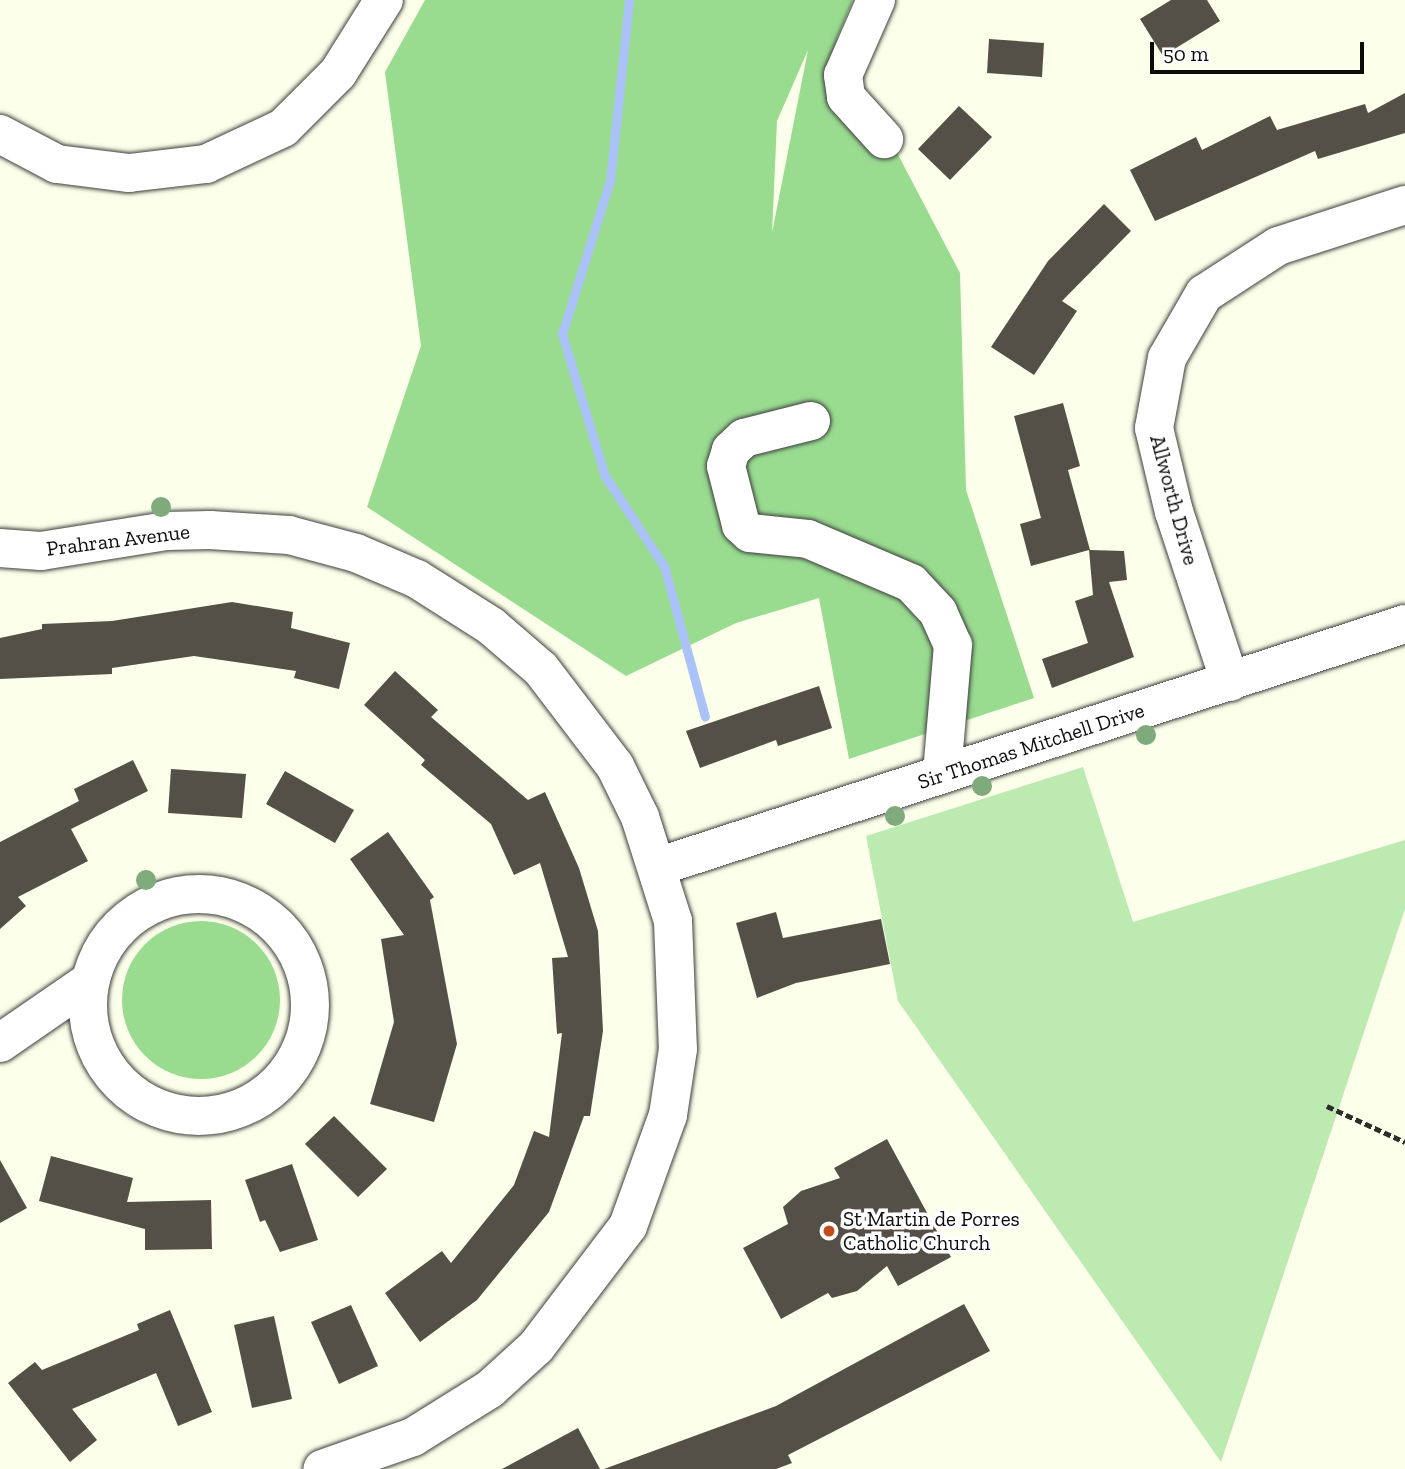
<!DOCTYPE html>
<style>
body{margin:0}
#map{position:relative;width:1405px;height:1469px;overflow:hidden;background:#fcffe9;font-family:"Zilla Slab",serif}
div>[style]{position:absolute}
.green>*{inset:0;background:#bceab1}
.forest>*{inset:0;background:#99dc90}
.round{border-radius:50%}
.stream>*{height:9px;margin:-4.5px;padding:0 4.5px;transform-origin:4.5px;border-radius:4.5px;background:#abc2f9}
.building>*{inset:0;background:#545047}
.path>*{height:4.5px;margin-top:-2.25px;transform-origin:0;background:repeating-linear-gradient(90deg,#2d2d2d 0 7px,transparent 0 10.5px)}
.roads{filter:drop-shadow(0 0 2px #3e3e3e) drop-shadow(0 0 2px #3e3e3e)}
.minor>*{height:38px;margin:-19px;padding:0 19px;transform-origin:19px;border-radius:19px;background:#fff}
.minor>.ring{margin:-19px;padding:0;box-sizing:content-box;background:none;border:38px solid #fff;border-radius:50%}
.trees>*{width:20px;height:20px;margin:-10px;border-radius:50%;background:#7faa7c}
.dots>*{width:19px;height:19px;translate:-50% -50%;box-sizing:border-box;border:4px solid #fff;border-radius:50%}
span{translate:-50% -50%;white-space:nowrap;text-align:center;line-height:1.15;-webkit-text-stroke:7px #fff;paint-order:stroke}
.street-label{font-size:21px;color:#0b0b0b}
.poi-label{font-size:21px;color:#0b0b0b}
.left{translate:0 -50%;text-align:left}
.scale{position:absolute;left:1150px;top:42px;width:214px;height:32px;box-sizing:border-box;border:4px solid #0b0b0b;border-top:0;padding-left:9px;font-size:21px;line-height:24px;white-space:nowrap;color:#0b0b0b;-webkit-text-stroke:5px #fff;paint-order:stroke}
</style>
<div id="map">
<div class="green">
<div style="clip-path:polygon(1083px 767px,1133px 922px,1405px 840px,1405px 909px,1221px 1462px,898px 1001px,866px 836px)"></div>
</div>
<div class="forest">
<div style="clip-path:polygon(evenodd,425px 0,853px 0,837px 38px,960px 273px,966px 490px,1034px 698px,849px 759px,819px 598px,736px 623px,626px 676px,367px 507px,421px 346px,385px 72px,425px 0,808px 50px,772px 233px,772px 234px,777px 121px,808px 50px)"></div>
<div class="round" style="left:122px;top:921px;width:158px;height:158px"></div>
</div>
<div class="stream">
<div style="left:629px;top:0;width:181px;rotate:96deg"></div>
<div style="left:610px;top:180px;width:161px;rotate:107.3deg"></div>
<div style="left:562px;top:334px;width:148px;rotate:73.2deg"></div>
<div style="left:605px;top:476px;width:108px;rotate:56.8deg"></div>
<div style="left:664px;top:566px;width:156px;rotate:74.8deg"></div>
</div>
<div class="building">
<div style="clip-path:polygon(1171px 0,1207px 0,1220px 21px,1163px 56px,1140px 19px)"></div>
<div style="clip-path:polygon(989px 39px,1044px 43px,1042px 77px,987px 73px)"></div>
<div style="clip-path:polygon(1405px 93px,1405px 133px,1318px 159px,1315px 151px,1155px 221px,1130px 170px,1196px 137px,1202px 150px,1270px 116px,1277px 130px,1365px 104px,1368px 113px)"></div>
<div style="clip-path:polygon(959px 106px,992px 137px,950px 180px,918px 149px)"></div>
<div style="clip-path:polygon(1104px 204px,1131px 231px,1062px 301px,1077px 311px,1034px 375px,991px 347px,1048px 261px)"></div>
<div style="clip-path:polygon(1063px 403px,1080px 466px,1068px 470px,1090px 550px,1124px 551px,1127px 580px,1109px 582px,1134px 657px,1052px 688px,1042px 659px,1088px 643px,1075px 601px,1093px 595px,1089px 550px,1031px 566px,1020px 524px,1041px 518px,1014px 416px)"></div>
<div style="clip-path:polygon(232px 602px,293px 612px,291px 628px,350px 643px,339px 689px,294px 678px,296px 671px,194px 656px,112px 668px,112px 674px,0 679px,0 638px,42px 629px,42px 624px,112px 621px)"></div>
<div style="clip-path:polygon(395px 671px,438px 710px,431px 717px,528px 800px,545px 792px,579px 868px,598px 931px,603px 1031px,590px 1116px,584px 1116px,549px 1212px,477px 1300px,420px 1342px,385px 1293px,442px 1251px,451px 1263px,514px 1185px,534px 1131px,549px 1137px,562px 1033px,557px 1034px,552px 958px,568px 957px,540px 863px,514px 875px,491px 824px,421px 765px,425px 760px,364px 705px)"></div>
<div style="clip-path:polygon(819px 686px,832px 728px,778px 746px,776px 740px,700px 768px,686px 731px)"></div>
<div style="clip-path:polygon(133px 760px,148px 791px,71px 829px,88px 861px,18px 897px,26px 906px,0 929px,0 842px,79px 801px,74px 789px)"></div>
<div style="clip-path:polygon(171px 769px,246px 774px,242px 818px,168px 813px)"></div>
<div style="clip-path:polygon(285px 771px,354px 810px,335px 843px,266px 804px)"></div>
<div style="clip-path:polygon(388px 832px,434px 897px,430px 900px,457px 1044px,434px 1122px,370px 1104px,394px 1022px,381px 939px,404px 935px,350px 859px)"></div>
<div style="clip-path:polygon(776px 912px,783px 938px,881px 919px,890px 964px,796px 983px,757px 998px,736px 923px)"></div>
<div style="clip-path:polygon(334px 1116px,387px 1169px,358px 1197px,305px 1144px)"></div>
<div style="clip-path:polygon(887px 1139px,951px 1257px,898px 1286px,887px 1266px,857px 1291px,832px 1298px,828px 1293px,781px 1319px,743px 1248px,788px 1224px,783px 1207px,801px 1191px,840px 1178px,834px 1168px)"></div>
<div style="clip-path:polygon(51px 1156px,133px 1178px,127px 1202px,211px 1200px,212px 1249px,145px 1250px,145px 1229px,39px 1201px)"></div>
<div style="clip-path:polygon(0 1160px,27px 1208px,0 1223px)"></div>
<div style="clip-path:polygon(292px 1164px,318px 1240px,280px 1252px,265px 1220px,260px 1222px,245px 1180px)"></div>
<div style="clip-path:polygon(964px 1304px,990px 1351px,788px 1455px,792px 1463px,776px 1469px,604px 1469px,776px 1406px)"></div>
<div style="clip-path:polygon(351px 1305px,378px 1366px,339px 1384px,311px 1322px)"></div>
<div style="clip-path:polygon(170px 1310px,212px 1412px,178px 1426px,156px 1373px,72px 1409px,97px 1440px,70px 1462px,8px 1383px,35px 1362px,42px 1370px,139px 1330px,137px 1324px)"></div>
<div style="clip-path:polygon(274px 1316px,292px 1399px,252px 1408px,234px 1325px)"></div>
<div style="clip-path:polygon(578px 1428px,600px 1469px,502px 1469px)"></div>
</div>
<div class="path">
<div style="left:1327px;top:1106px;width:86px;rotate:24.8deg"></div>
</div>
<div class="roads">
<div class="minor">
<div style="left:876px;top:0;width:82px;rotate:113.7deg"></div>
<div style="left:843px;top:75px;width:22px;rotate:82deg"></div>
<div style="left:846px;top:97px;width:57px;rotate:47.9deg"></div>
<div style="left:0;top:134px;width:64px;rotate:27.8deg"></div>
<div style="left:57px;top:164px;width:73px;rotate:7.1deg"></div>
<div style="left:129px;top:173px;width:78px;rotate:-6.7deg"></div>
<div style="left:206px;top:164px;width:85px;rotate:-25.1deg"></div>
<div style="left:283px;top:128px;width:78px;rotate:-45deg"></div>
<div style="left:338px;top:73px;width:86px;rotate:-57.8deg"></div>
<div style="left:811px;top:421px;width:69px;rotate:165.8deg"></div>
<div style="left:744px;top:438px;width:18px;rotate:137deg"></div>
<div style="left:731px;top:450px;width:17px;rotate:107deg"></div>
<div style="left:726px;top:466px;width:61px;rotate:75.7deg"></div>
<div style="left:741px;top:525px;width:12px;rotate:42deg"></div>
<div style="left:750px;top:533px;width:58px;rotate:5.9deg"></div>
<div style="left:808px;top:539px;width:112px;rotate:23.1deg"></div>
<div style="left:911px;top:583px;width:40px;rotate:47deg"></div>
<div style="left:938px;top:612px;width:36px;rotate:66deg"></div>
<div style="left:953px;top:645px;width:129px;rotate:94.9deg"></div>
<div style="left:0;top:548px;width:41px;rotate:4.2deg"></div>
<div style="left:41px;top:551px;width:127px;rotate:-9.1deg"></div>
<div style="left:166px;top:531px;width:44px;rotate:-1.3deg"></div>
<div style="left:210px;top:530px;width:79px;rotate:3.6deg"></div>
<div style="left:289px;top:535px;width:69px;rotate:15deg"></div>
<div style="left:356px;top:553px;width:66px;rotate:23.1deg"></div>
<div style="left:417px;top:579px;width:88px;rotate:32.4deg"></div>
<div style="left:491px;top:626px;width:66px;rotate:40.7deg"></div>
<div style="left:541px;top:669px;width:122px;rotate:52.7deg"></div>
<div style="left:615px;top:766px;width:57px;rotate:63.9deg"></div>
<div style="left:640px;top:817px;width:109px;rotate:72.4deg"></div>
<div style="left:673px;top:921px;width:128px;rotate:87.8deg"></div>
<div style="left:678px;top:1049px;width:67px;rotate:98.6deg"></div>
<div style="left:668px;top:1115px;width:118px;rotate:109.8deg"></div>
<div style="left:628px;top:1226px;width:152px;rotate:127.2deg"></div>
<div style="left:536px;top:1347px;width:62px;rotate:137.6deg"></div>
<div style="left:490px;top:1389px;width:91px;rotate:148.1deg"></div>
<div style="left:413px;top:1437px;width:96px;rotate:160.6deg"></div>
<div style="left:1230px;top:682px;width:179px;rotate:-108.2deg"></div>
<div style="left:1174px;top:512px;width:86px;rotate:-103.4deg"></div>
<div style="left:1154px;top:428px;width:71px;rotate:-79.5deg"></div>
<div style="left:1167px;top:358px;width:74px;rotate:-60deg"></div>
<div style="left:1204px;top:294px;width:88px;rotate:-33deg"></div>
<div style="left:1278px;top:246px;width:133px;rotate:-17.9deg"></div>
<div style="left:657px;top:867px;width:786px;rotate:-18deg"></div>
<div class="ring" style="left:88px;top:894px;width:184px;height:184px"></div>
<div style="left:0;top:1043px;width:109px;rotate:-34.6deg"></div>
</div>
</div>
<div class="trees">
<div style="left:161px;top:507px"></div>
<div style="left:1146px;top:735px"></div>
<div style="left:982px;top:786px"></div>
<div style="left:895px;top:816px"></div>
<div style="left:146px;top:880px"></div>
</div>
<div class="dots">
<div style="left:829px;top:1231px;background:#c04c1e"></div>
</div>
<div class="street-label">
<span style="left:1174px;top:500px;rotate:75deg">Allworth Drive</span>
<span style="left:118px;top:540px;rotate:-7deg">Prahran Avenue</span>
<span style="left:1031px;top:746px;rotate:-18deg">Sir Thomas Mitchell Drive</span>
</div>
<div class="poi-label">
<span class="left" style="left:843px;top:1231px">St Martin de Porres<br>Catholic Church</span>
</div>
<div class="scale">50 m</div>
</div>
